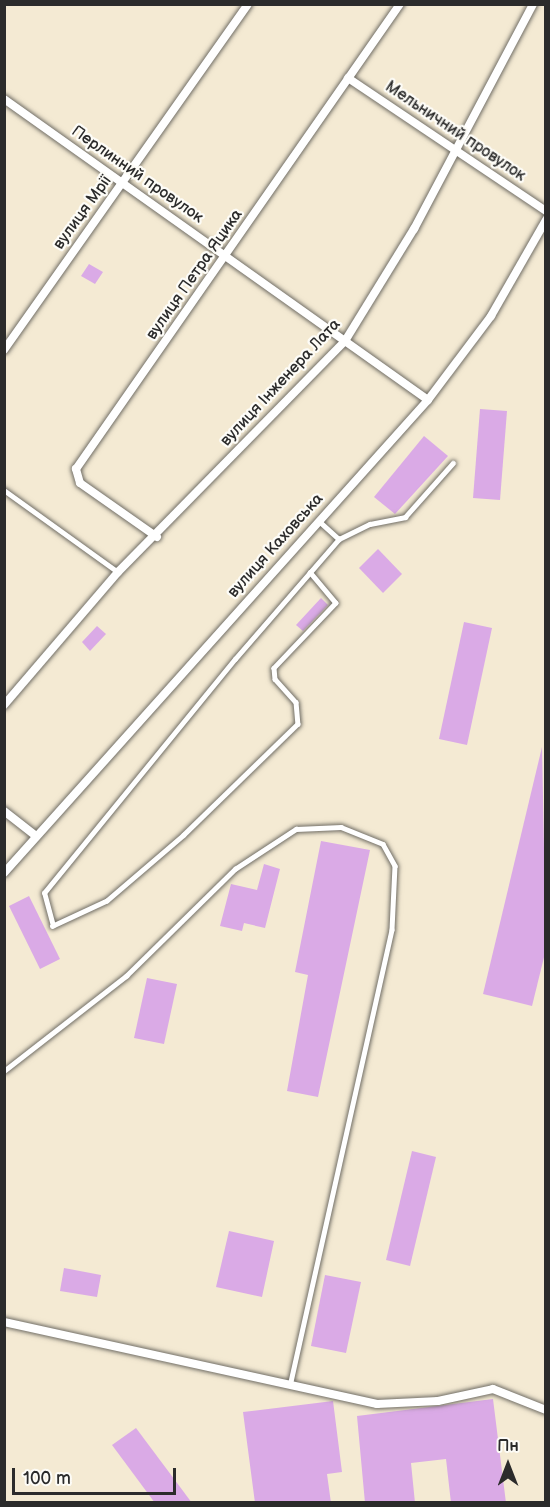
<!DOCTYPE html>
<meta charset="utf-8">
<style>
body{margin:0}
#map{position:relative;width:550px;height:1507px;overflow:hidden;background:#f4ead3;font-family:"Balsamiq Sans",sans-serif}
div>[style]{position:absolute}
.building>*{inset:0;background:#daaae6}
.roads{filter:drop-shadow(0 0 2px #716e66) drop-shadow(0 0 2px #716e66)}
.lane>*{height:4.5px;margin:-2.25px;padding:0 2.25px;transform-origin:2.25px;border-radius:2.25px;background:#fff}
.street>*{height:8px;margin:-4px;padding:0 4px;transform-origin:4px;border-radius:4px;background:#fff}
span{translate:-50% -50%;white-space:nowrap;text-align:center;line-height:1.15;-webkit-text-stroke:4.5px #fdfcf7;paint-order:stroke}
.street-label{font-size:16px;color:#2b2b2b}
.frame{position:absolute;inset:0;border:6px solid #2b2b2b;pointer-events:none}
.north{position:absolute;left:478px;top:1435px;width:60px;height:60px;-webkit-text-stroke:4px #fdfcf7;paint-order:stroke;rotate:0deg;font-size:16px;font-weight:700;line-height:24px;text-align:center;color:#2b2b2b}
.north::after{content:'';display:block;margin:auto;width:21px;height:27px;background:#2b2b2b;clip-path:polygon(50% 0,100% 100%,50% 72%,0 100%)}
.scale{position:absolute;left:12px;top:1468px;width:164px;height:27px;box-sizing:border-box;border:3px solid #2b2b2b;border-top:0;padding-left:8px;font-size:18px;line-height:21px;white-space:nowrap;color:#2b2b2b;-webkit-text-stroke:4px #fdfcf7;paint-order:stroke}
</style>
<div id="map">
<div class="building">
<div style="clip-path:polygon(89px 264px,103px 272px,95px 284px,81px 276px)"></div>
<div style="clip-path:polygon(480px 409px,507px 411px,500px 500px,473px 498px)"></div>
<div style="clip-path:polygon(424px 436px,448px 456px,395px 514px,374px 497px)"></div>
<div style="clip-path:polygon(378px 549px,402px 574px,383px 593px,359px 568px)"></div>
<div style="clip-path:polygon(321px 598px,328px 605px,303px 631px,296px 625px)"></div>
<div style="clip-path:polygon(464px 622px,492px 628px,467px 745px,439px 739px)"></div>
<div style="clip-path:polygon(97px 626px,106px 634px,90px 651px,82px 642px)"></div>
<div style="clip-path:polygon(542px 747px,546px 949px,532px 1006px,483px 994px)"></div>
<div style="clip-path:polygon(321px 841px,370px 850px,318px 1097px,287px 1091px,308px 975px,295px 972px)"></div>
<div style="clip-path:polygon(264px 864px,280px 869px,265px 928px,244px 923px,242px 931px,220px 926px,231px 884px,257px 890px)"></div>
<div style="clip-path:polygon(29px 896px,60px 959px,40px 969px,9px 906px)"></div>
<div style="clip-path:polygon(147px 978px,177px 984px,164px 1044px,134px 1038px)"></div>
<div style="clip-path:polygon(412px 1151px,436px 1157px,410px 1266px,386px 1260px)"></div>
<div style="clip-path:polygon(229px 1231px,274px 1241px,262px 1297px,216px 1287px)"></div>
<div style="clip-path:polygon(64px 1268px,101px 1275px,97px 1297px,60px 1291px)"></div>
<div style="clip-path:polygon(325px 1275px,361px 1282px,346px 1353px,311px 1346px)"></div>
<div style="clip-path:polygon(493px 1399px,506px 1503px,451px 1503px,446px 1459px,411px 1463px,415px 1503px,365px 1503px,357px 1416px)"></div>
<div style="clip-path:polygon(333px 1401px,342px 1472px,327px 1474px,331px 1503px,255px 1503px,243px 1412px)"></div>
<div style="clip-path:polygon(136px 1428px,192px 1503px,155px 1503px,112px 1445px)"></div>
</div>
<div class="roads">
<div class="lane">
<div style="left:4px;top:490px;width:140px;rotate:35.7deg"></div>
<div style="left:319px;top:521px;width:27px;rotate:42deg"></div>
<div style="left:310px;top:572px;width:40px;rotate:50deg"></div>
<div style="left:336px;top:603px;width:90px;rotate:133.6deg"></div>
<div style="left:274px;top:668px;width:11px;rotate:85deg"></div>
<div style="left:275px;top:679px;width:31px;rotate:48deg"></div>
<div style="left:296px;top:702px;width:22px;rotate:85deg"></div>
<div style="left:298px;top:724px;width:159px;rotate:135.8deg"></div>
<div style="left:184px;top:835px;width:101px;rotate:139.4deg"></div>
<div style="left:107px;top:901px;width:60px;rotate:155.2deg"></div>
<div style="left:53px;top:926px;width:34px;rotate:-105deg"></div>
<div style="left:44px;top:893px;width:302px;rotate:-50.8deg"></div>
<div style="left:235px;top:659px;width:159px;rotate:-49.1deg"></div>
<div style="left:339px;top:539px;width:34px;rotate:-26deg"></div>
<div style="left:370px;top:524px;width:36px;rotate:-11deg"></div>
<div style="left:405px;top:517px;width:72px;rotate:-48.4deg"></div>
<div style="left:4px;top:1071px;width:155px;rotate:-37.9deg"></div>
<div style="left:126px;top:976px;width:153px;rotate:-44.5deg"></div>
<div style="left:235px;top:869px;width:73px;rotate:-33.3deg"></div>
<div style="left:296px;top:829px;width:45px;rotate:-2.5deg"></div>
<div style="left:341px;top:827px;width:45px;rotate:22deg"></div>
<div style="left:383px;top:844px;width:25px;rotate:61deg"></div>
<div style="left:395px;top:866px;width:64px;rotate:92.7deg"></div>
<div style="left:392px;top:930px;width:466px;rotate:102.6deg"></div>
</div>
<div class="street">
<div style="left:348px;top:78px;width:239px;rotate:33.9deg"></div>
<div style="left:4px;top:99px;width:520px;rotate:35.37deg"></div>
<div style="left:4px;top:350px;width:423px;rotate:-54.8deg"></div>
<div style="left:157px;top:537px;width:94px;rotate:-145deg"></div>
<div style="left:80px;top:483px;width:15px;rotate:-106deg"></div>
<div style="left:76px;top:469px;width:567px;rotate:-55.13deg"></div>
<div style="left:4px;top:705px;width:175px;rotate:-49.4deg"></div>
<div style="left:118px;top:572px;width:324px;rotate:-45.5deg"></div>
<div style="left:345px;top:341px;width:132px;rotate:-58.4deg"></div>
<div style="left:414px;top:229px;width:255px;rotate:-62.1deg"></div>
<div style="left:4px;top:811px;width:41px;rotate:38deg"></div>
<div style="left:4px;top:873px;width:635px;rotate:-48.13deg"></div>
<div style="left:428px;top:400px;width:105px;rotate:-53.1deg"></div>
<div style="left:491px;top:316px;width:111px;rotate:-60.2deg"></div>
<div style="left:4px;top:1322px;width:382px;rotate:12.4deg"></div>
<div style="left:377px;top:1404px;width:61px;rotate:-2.8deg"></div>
<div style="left:438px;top:1401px;width:56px;rotate:-12.3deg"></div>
<div style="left:493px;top:1389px;width:57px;rotate:21.6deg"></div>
</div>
</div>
<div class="street-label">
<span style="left:455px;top:132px;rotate:34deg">Мельничний провулок</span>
<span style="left:137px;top:175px;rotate:35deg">Перлинний провулок</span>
<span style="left:83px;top:213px;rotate:-54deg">вулиця Мрії</span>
<span style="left:195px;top:275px;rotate:-55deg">вулиця Петра Яцика</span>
<span style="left:281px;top:383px;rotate:-47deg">вулиця Інженера Лата</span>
<span style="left:276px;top:546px;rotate:-48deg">вулиця Каховська</span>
</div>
<div class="frame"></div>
<div class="north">Пн</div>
<div class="scale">100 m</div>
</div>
